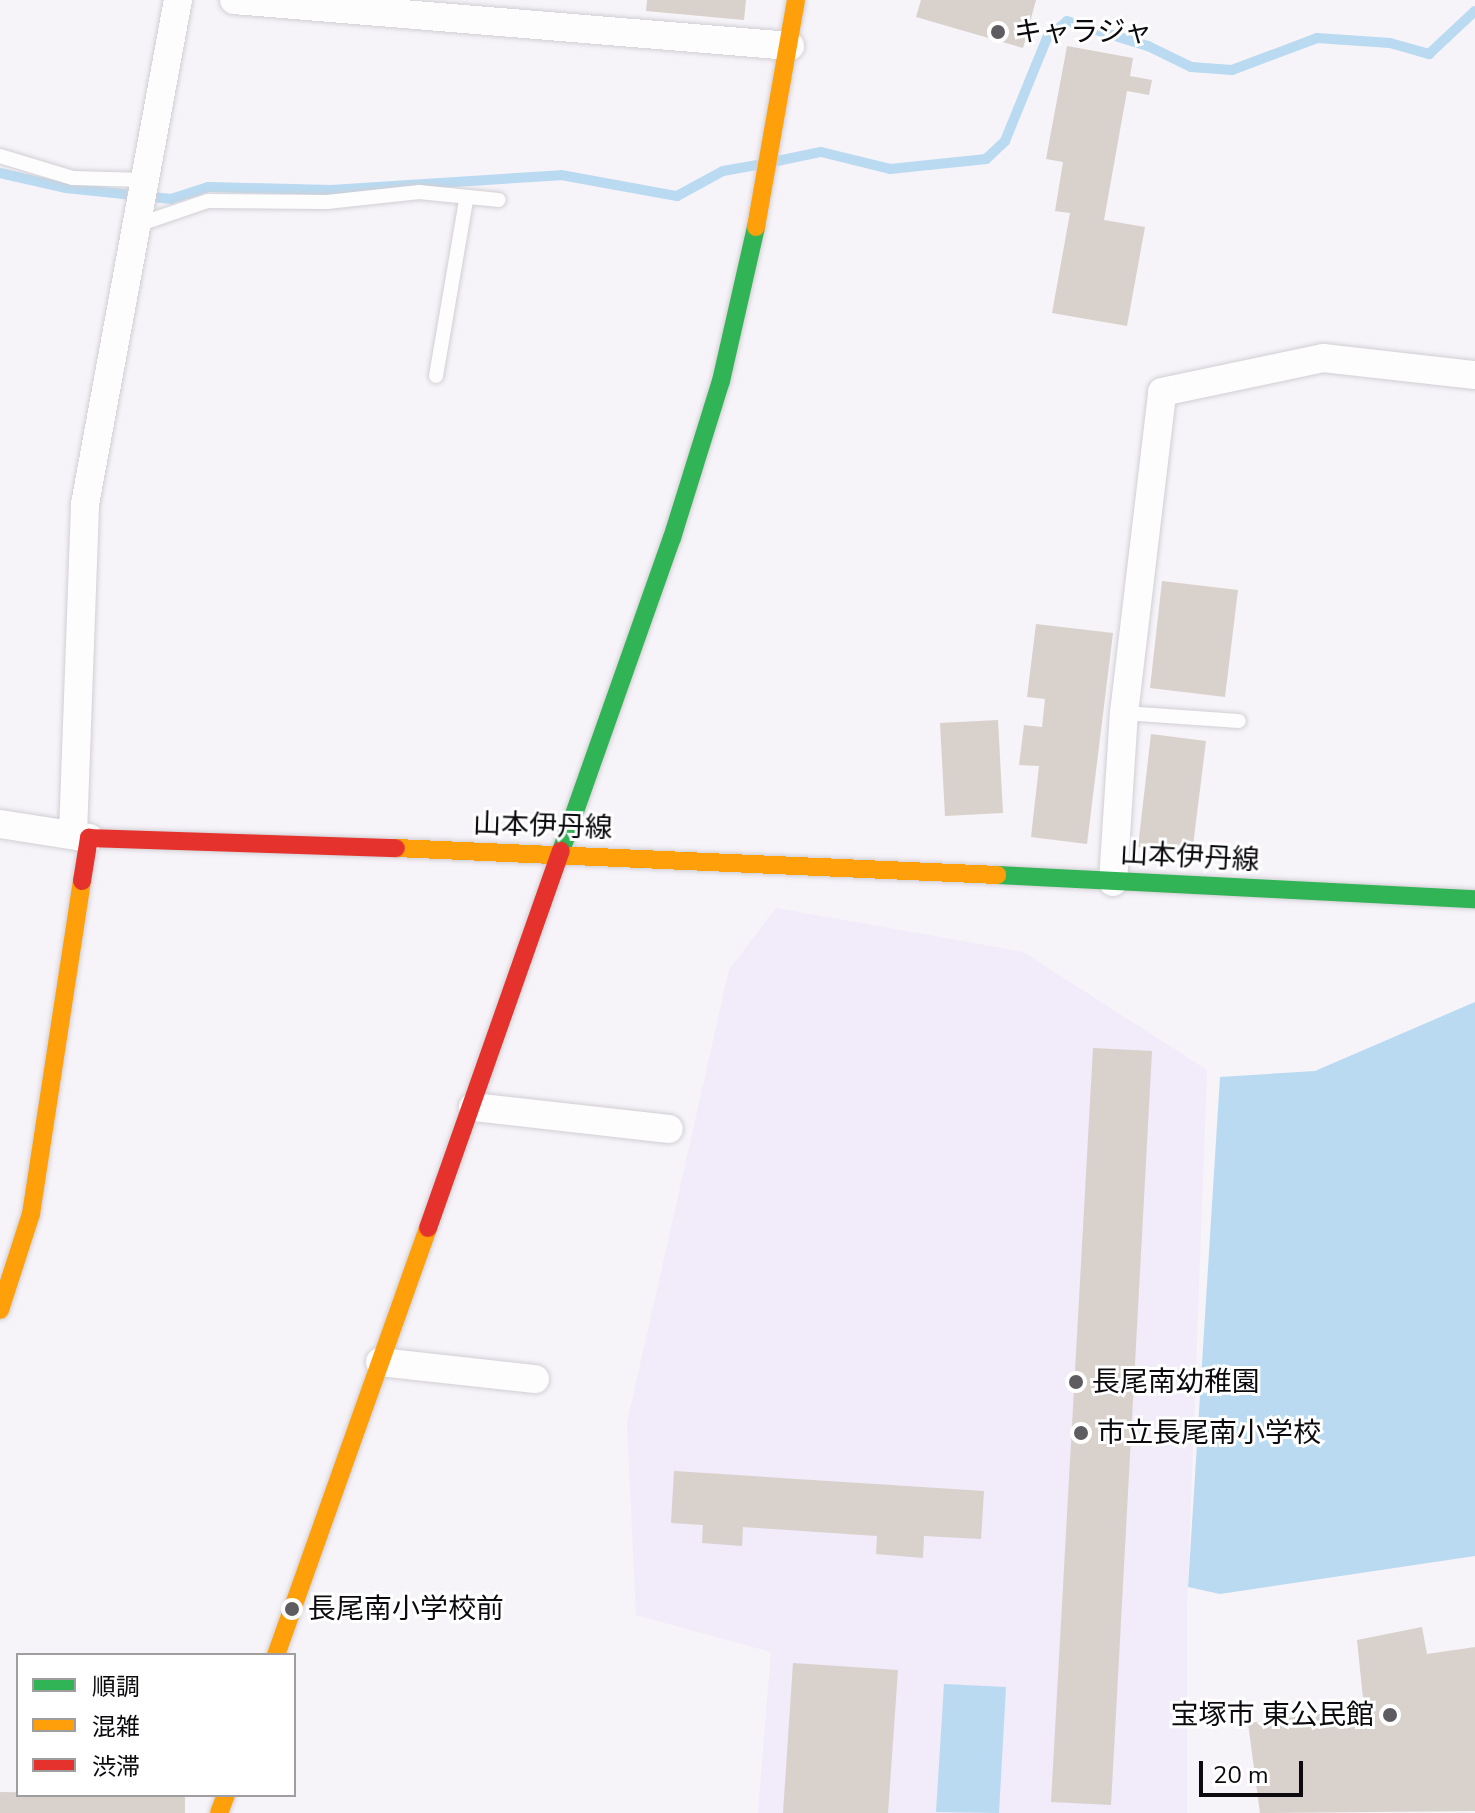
<!DOCTYPE html>
<meta charset="utf-8">
<style>
body{margin:0}
#map{position:relative;width:1475px;height:1813px;overflow:hidden;background:#f6f3f9;font-family:"Nunito Sans","Noto Sans JP",sans-serif}
div>[style]{position:absolute}
.education>*{inset:0;background:#f1ebfa}
.water>*{inset:0;background:#b9daf1}
.stream>*{height:10px;margin:-5px;padding:0 5px;transform-origin:5px;border-radius:5px;background:#b9daf1}
.building>*{inset:0;background:#d9d1cc}
.roads{filter:drop-shadow(0 0 2px #d1cfd3) drop-shadow(0 0 2px #d1cfd3)}
.lane>*{height:14px;margin:-7px;padding:0 7px;transform-origin:7px;border-radius:7px;background:#fefdfe}
.street>*{height:28px;margin:-14px;padding:0 14px;transform-origin:14px;border-radius:14px;background:#fefdfe}
.fast>*{height:18px;margin:-9px;padding:0 9px;transform-origin:9px;border-radius:9px;background:#30b455}
.slow>*{height:18px;margin:-9px;padding:0 9px;transform-origin:9px;border-radius:9px;background:#ff9f0a}
.jam>*{height:18px;margin:-9px;padding:0 9px;transform-origin:9px;border-radius:9px;background:#e5322d}
.dots>*{width:22px;height:22px;translate:-50% -50%;box-sizing:border-box;border:4px solid #fff;border-radius:50%}
span{translate:-50% -50%;white-space:nowrap;text-align:center;line-height:1.15;-webkit-text-stroke:6px #fff;paint-order:stroke}
.poi-label{font-size:28px;color:#0c0a0e}
.left{translate:0 -50%;text-align:left}
.right{translate:-100% -50%;text-align:right}
.street-label{font-size:28px;color:#0c0a0e}
.legend{position:absolute;left:16px;top:1653px;width:280px;height:144px;box-sizing:border-box;background:#fff;border:2px solid #9e9d9f;margin:0;padding:10px 14px;list-style:none;font-size:24px;color:#0c0a0e}
.legend li{display:flex;align-items:center;gap:16px;height:40px}
.legend b{width:40px;border:2px solid #9e9d9f}
.scale{position:absolute;left:1199px;top:1761px;width:104px;height:36px;box-sizing:border-box;border:4px solid #0c0a0e;border-top:0;padding-left:10px;font-size:24px;line-height:28px;white-space:nowrap;color:#0c0a0e;-webkit-text-stroke:6px #fff;paint-order:stroke}
</style>
<div id="map">
<div class="education">
<div style="clip-path:polygon(776px 908px,1023px 952px,1207px 1070px,1187px 1608px,1187px 1813px,758px 1813px,771px 1652px,636px 1615px,627px 1423px,729px 970px)"></div>
</div>
<div class="water">
<div style="clip-path:polygon(1475px 1002px,1475px 1556px,1220px 1594px,1188px 1587px,1220px 1077px,1315px 1071px)"></div>
<div style="clip-path:polygon(944px 1684px,1006px 1687px,999px 1813px,936px 1812px)"></div>
</div>
<div class="stream">
<div style="left:777px;top:161px;width:45px;rotate:-11.6deg"></div>
<div style="left:821px;top:152px;width:71px;rotate:13.8deg"></div>
<div style="left:890px;top:169px;width:97px;rotate:-5.9deg"></div>
<div style="left:986px;top:159px;width:26px;rotate:-43deg"></div>
<div style="left:1005px;top:141px;width:111px;rotate:-67.8deg"></div>
<div style="left:1047px;top:38px;width:26px;rotate:-40deg"></div>
<div style="left:1067px;top:21px;width:85px;rotate:17.2deg"></div>
<div style="left:1148px;top:46px;width:48px;rotate:26deg"></div>
<div style="left:1191px;top:67px;width:41px;rotate:4.2deg"></div>
<div style="left:1232px;top:70px;width:91px;rotate:-20.6deg"></div>
<div style="left:1317px;top:38px;width:73px;rotate:3.9deg"></div>
<div style="left:1390px;top:43px;width:41px;rotate:15.8deg"></div>
<div style="left:1429px;top:54px;width:63px;rotate:-43.1deg"></div>
<div style="left:0;top:173px;width:68px;rotate:12.8deg"></div>
<div style="left:66px;top:188px;width:106px;rotate:6deg"></div>
<div style="left:171px;top:199px;width:39px;rotate:-18deg"></div>
<div style="left:208px;top:187px;width:123px;rotate:1.4deg"></div>
<div style="left:331px;top:190px;width:230px;rotate:-3.7deg"></div>
<div style="left:561px;top:175px;width:118px;rotate:10.3deg"></div>
<div style="left:677px;top:196px;width:52px;rotate:-28.5deg"></div>
<div style="left:723px;top:171px;width:35px;rotate:-10deg"></div>
</div>
<div class="building">
<div style="clip-path:polygon(647px 0,746px 0,744px 20px,646px 11px)"></div>
<div style="clip-path:polygon(921px 0,1036px 0,1023px 48px,916px 17px)"></div>
<div style="clip-path:polygon(1067px 46px,1133px 58px,1130px 76px,1152px 80px,1149px 95px,1127px 91px,1104px 220px,1145px 227px,1127px 326px,1052px 313px,1070px 213px,1055px 211px,1063px 162px,1046px 159px)"></div>
<div style="clip-path:polygon(1162px 581px,1238px 590px,1225px 697px,1150px 688px)"></div>
<div style="clip-path:polygon(1036px 624px,1113px 633px,1087px 844px,1031px 837px,1039px 766px,1019px 765px,1024px 725px,1042px 727px,1045px 699px,1027px 697px)"></div>
<div style="clip-path:polygon(998px 720px,1003px 813px,945px 816px,940px 723px)"></div>
<div style="clip-path:polygon(1151px 734px,1206px 741px,1192px 854px,1138px 847px)"></div>
<div style="clip-path:polygon(1093px 1048px,1152px 1051px,1111px 1805px,1051px 1802px)"></div>
<div style="clip-path:polygon(674px 1471px,984px 1491px,981px 1539px,924px 1536px,923px 1558px,876px 1554px,877px 1536px,743px 1527px,742px 1546px,702px 1543px,703px 1525px,671px 1523px)"></div>
<div style="clip-path:polygon(1422px 1627px,1427px 1654px,1475px 1647px,1475px 1811px,1260px 1813px,1248px 1723px,1364px 1708px,1357px 1640px)"></div>
<div style="clip-path:polygon(793px 1663px,898px 1670px,888px 1813px,783px 1813px)"></div>
<div style="clip-path:polygon(0 1792px,185px 1795px,185px 1813px,0 1813px)"></div>
</div>
<div class="roads">
<div class="lane">
<div style="left:0;top:156px;width:76px;rotate:16.8deg"></div>
<div style="left:73px;top:178px;width:72px;rotate:1.6deg"></div>
<div style="left:137px;top:225px;width:75px;rotate:-18.7deg"></div>
<div style="left:208px;top:201px;width:119px;rotate:0.5deg"></div>
<div style="left:327px;top:202px;width:93px;rotate:-6.2deg"></div>
<div style="left:419px;top:192px;width:80px;rotate:5.7deg"></div>
<div style="left:436px;top:376px;width:179px;rotate:-80.3deg"></div>
<div style="left:1124px;top:713px;width:115px;rotate:4deg"></div>
</div>
<div class="street">
<div style="left:234px;top:0;width:558px;rotate:4.73deg"></div>
<div style="left:0;top:824px;width:90px;rotate:8.9deg"></div>
<div style="left:73px;top:834px;width:330px;rotate:-87.9deg"></div>
<div style="left:85px;top:504px;width:513px;rotate:-79.55deg"></div>
<div style="left:1113px;top:882px;width:169px;rotate:-86.3deg"></div>
<div style="left:1124px;top:713px;width:323px;rotate:-83.2deg"></div>
<div style="left:1162px;top:392px;width:165px;rotate:-11.9deg"></div>
<div style="left:1323px;top:358px;width:153px;rotate:6.4deg"></div>
<div style="left:473px;top:1107px;width:197px;rotate:6.4deg"></div>
<div style="left:380px;top:1362px;width:156px;rotate:6.3deg"></div>
</div>
<div class="fast">
<div style="left:561px;top:851px;width:332px;rotate:-70.5deg"></div>
<div style="left:672px;top:538px;width:164px;rotate:-72.7deg"></div>
<div style="left:721px;top:381px;width:158px;rotate:-77.2deg"></div>
<div style="left:997px;top:875px;width:479px;rotate:2.9deg"></div>
</div>
<div class="slow">
<div style="left:756px;top:227px;width:230px;rotate:-80deg"></div>
<div style="left:396px;top:848px;width:602px;rotate:2.57deg"></div>
<div style="left:0;top:1310px;width:101px;rotate:-72.1deg"></div>
<div style="left:31px;top:1214px;width:337px;rotate:-81.3deg"></div>
<div style="left:276px;top:1655px;width:453px;rotate:-70.4deg"></div>
<div style="left:219px;top:1813px;width:19px;rotate:-69deg"></div>
</div>
<div class="jam">
<div style="left:82px;top:881px;width:44px;rotate:-80.8deg"></div>
<div style="left:89px;top:838px;width:307px;rotate:1.9deg"></div>
<div style="left:428px;top:1228px;width:400px;rotate:-70.6deg"></div>
</div>
</div>
<div class="dots">
<div style="left:998px;top:32px;background:#5e5c60"></div>
<div style="left:1076px;top:1382px;background:#5e5c60"></div>
<div style="left:1081px;top:1433px;background:#5e5c60"></div>
<div style="left:292px;top:1609px;background:#5e5c60"></div>
<div style="left:1390px;top:1715px;background:#5e5c60"></div>
</div>
<div class="poi-label">
<span class="left" style="left:1014px;top:32px">キャラジャ</span>
<span class="left" style="left:1092px;top:1382px">長尾南幼稚園</span>
<span class="left" style="left:1097px;top:1433px">市立長尾南小学校</span>
<span class="left" style="left:308px;top:1609px">長尾南小学校前</span>
<span class="right" style="left:1374px;top:1715px">宝塚市 東公民館</span>
</div>
<div class="street-label">
<span style="left:543px;top:826px;rotate:2deg">山本伊丹線</span>
<span style="left:1190px;top:857px;rotate:3deg">山本伊丹線</span>
</div>
<ul class="legend">
<li><b style="height:10px;background:#30b455"></b>順調</li>
<li><b style="height:10px;background:#ff9f0a"></b>混雑</li>
<li><b style="height:10px;background:#e5322d"></b>渋滞</li>
</ul>
<div class="scale">20 m</div>
</div>
